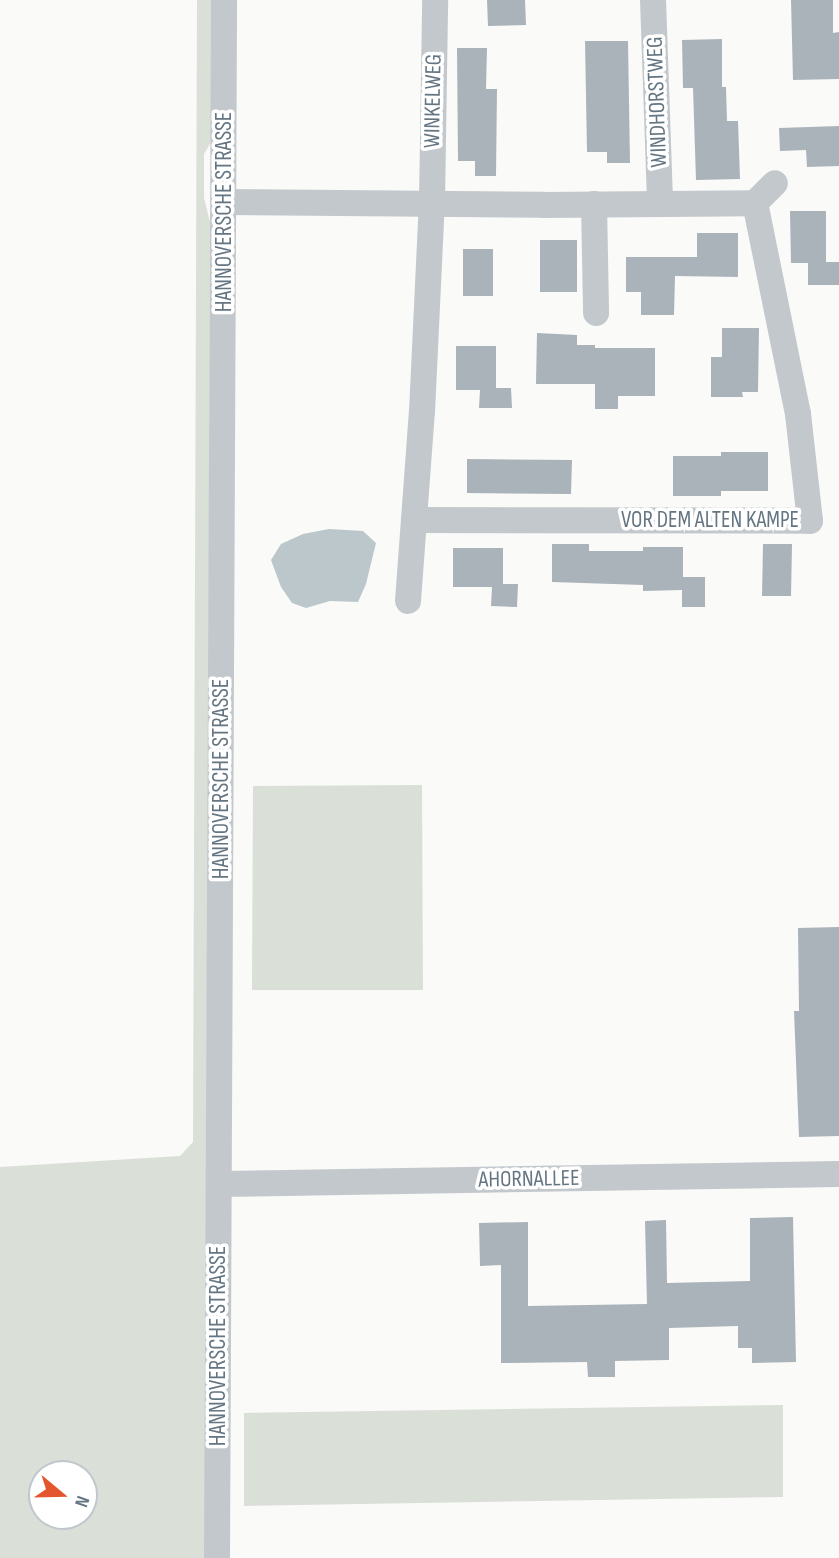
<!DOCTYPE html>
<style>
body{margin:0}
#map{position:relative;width:839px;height:1558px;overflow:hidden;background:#fafaf8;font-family:"Sofia Sans Condensed",sans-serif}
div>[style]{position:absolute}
.green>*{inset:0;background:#dadfd7}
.water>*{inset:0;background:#bbc7cb}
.building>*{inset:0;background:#aab3b9}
.minor>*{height:26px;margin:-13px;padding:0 13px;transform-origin:13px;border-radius:13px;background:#c3c8cc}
span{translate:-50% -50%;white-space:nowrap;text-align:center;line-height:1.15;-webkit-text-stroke:7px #fff;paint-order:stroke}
.street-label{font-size:23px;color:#657683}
.north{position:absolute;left:28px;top:1460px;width:70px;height:70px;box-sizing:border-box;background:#fff;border:2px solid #c1c8cd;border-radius:50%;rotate:109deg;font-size:19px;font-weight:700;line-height:28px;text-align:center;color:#657683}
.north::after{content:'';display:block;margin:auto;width:24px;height:32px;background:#e4572e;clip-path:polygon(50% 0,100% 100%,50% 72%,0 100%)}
</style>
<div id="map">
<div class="green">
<div style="clip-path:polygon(evenodd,197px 0,212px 0,211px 142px,204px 154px,204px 198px,210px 222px,206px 1558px,0 1558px,0 1167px,180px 1156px,193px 1142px,197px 0,42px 1474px,84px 1474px,84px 1516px,42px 1516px,42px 1474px)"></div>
<div style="clip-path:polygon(422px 785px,423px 990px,252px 990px,253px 786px)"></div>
<div style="clip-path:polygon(783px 1405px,783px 1497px,244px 1506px,244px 1413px)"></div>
</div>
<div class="water">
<div style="clip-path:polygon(329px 529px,363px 531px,376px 543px,366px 584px,358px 602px,330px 601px,306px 608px,292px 603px,281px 587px,271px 560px,281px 544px,303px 534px)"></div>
</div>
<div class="building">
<div style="clip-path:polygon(487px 0,525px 0,526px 25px,488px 26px)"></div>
<div style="clip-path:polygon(791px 0,833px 0,833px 33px,839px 32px,839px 79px,793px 80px)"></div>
<div style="clip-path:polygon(722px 39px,722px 87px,726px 87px,727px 121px,738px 121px,740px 179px,696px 180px,693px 88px,683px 88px,682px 40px)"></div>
<div style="clip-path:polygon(585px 41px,628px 41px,630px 163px,607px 163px,607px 152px,587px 152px)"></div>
<div style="clip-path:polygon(457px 48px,487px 48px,486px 89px,497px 89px,496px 176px,475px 176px,475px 161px,458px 161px)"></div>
<div style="clip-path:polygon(839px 126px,839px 166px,807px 167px,806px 150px,780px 151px,779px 128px)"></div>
<div style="clip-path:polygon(790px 211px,826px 211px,826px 262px,839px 262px,839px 285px,808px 285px,808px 263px,791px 263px)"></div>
<div style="clip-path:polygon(697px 233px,738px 233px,738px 277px,675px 276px,674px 315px,641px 315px,641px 292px,626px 292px,626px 257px,697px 257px)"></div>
<div style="clip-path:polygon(540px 240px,577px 240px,577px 292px,540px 292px)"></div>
<div style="clip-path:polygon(463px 249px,493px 249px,493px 296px,463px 296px)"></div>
<div style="clip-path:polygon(722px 328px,759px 328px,758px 392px,742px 392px,743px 397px,711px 397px,711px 357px,722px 357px)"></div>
<div style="clip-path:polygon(537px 333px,577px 335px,577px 345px,595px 345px,595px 348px,655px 348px,655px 396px,618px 396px,618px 409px,595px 409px,595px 384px,536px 384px)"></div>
<div style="clip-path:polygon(456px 346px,496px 346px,496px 388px,511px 388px,512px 408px,479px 408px,480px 390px,456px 390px)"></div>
<div style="clip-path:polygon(721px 452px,768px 452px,768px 491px,721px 491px,721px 496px,673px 496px,673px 456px,721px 456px)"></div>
<div style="clip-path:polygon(467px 459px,572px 460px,571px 494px,467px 493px)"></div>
<div style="clip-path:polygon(552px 544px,589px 544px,589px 551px,643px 551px,643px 547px,683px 547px,683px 577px,705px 577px,705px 607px,682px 607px,682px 590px,643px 591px,643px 585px,552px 582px)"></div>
<div style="clip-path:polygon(763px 544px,792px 544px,791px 596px,762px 596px)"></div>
<div style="clip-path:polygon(453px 548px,503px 548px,503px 584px,518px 584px,517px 607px,491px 606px,492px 587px,453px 587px)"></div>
<div style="clip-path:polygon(839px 927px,839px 1136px,799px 1137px,794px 1011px,799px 1011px,798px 928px)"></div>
<div style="clip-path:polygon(793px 1217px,796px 1362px,752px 1363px,752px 1348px,738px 1348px,738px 1326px,669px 1328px,669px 1360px,615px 1361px,615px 1377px,588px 1377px,587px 1362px,501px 1363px,501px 1265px,480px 1266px,479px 1223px,528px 1222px,528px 1306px,647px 1304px,645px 1221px,666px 1220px,667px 1283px,750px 1281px,750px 1218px)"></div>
</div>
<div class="minor">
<div style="left:653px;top:0;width:204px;rotate:88deg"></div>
<div style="left:224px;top:202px;width:319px;rotate:0.5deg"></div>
<div style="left:543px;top:205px;width:212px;rotate:-0.5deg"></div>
<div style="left:755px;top:203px;width:28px;rotate:-45deg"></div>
<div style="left:594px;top:204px;width:109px;rotate:88.9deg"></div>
<div style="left:414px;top:520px;width:396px;rotate:0.1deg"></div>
<div style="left:810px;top:521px;width:108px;rotate:-96.4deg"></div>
<div style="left:798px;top:414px;width:215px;rotate:-101.5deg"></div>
<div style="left:408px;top:601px;width:190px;rotate:-85.8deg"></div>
<div style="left:422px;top:412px;width:210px;rotate:-87.3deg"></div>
<div style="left:432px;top:202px;width:202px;rotate:-89.1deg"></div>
<div style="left:219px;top:1184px;width:620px;rotate:-0.92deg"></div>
<div style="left:217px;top:1558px;width:1558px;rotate:-89.74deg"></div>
</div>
<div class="street-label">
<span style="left:433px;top:101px;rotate:-89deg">WINKELWEG</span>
<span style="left:657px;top:102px;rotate:-92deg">WINDHORSTWEG</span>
<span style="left:224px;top:212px;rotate:-90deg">HANNOVERSCHE STRASSE</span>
<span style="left:710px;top:520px">VOR DEM ALTEN KAMPE</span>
<span style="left:221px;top:779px;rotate:-90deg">HANNOVERSCHE STRASSE</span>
<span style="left:529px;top:1179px;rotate:-1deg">AHORNALLEE</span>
<span style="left:218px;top:1346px;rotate:-90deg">HANNOVERSCHE STRASSE</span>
</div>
<div class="north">N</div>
</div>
